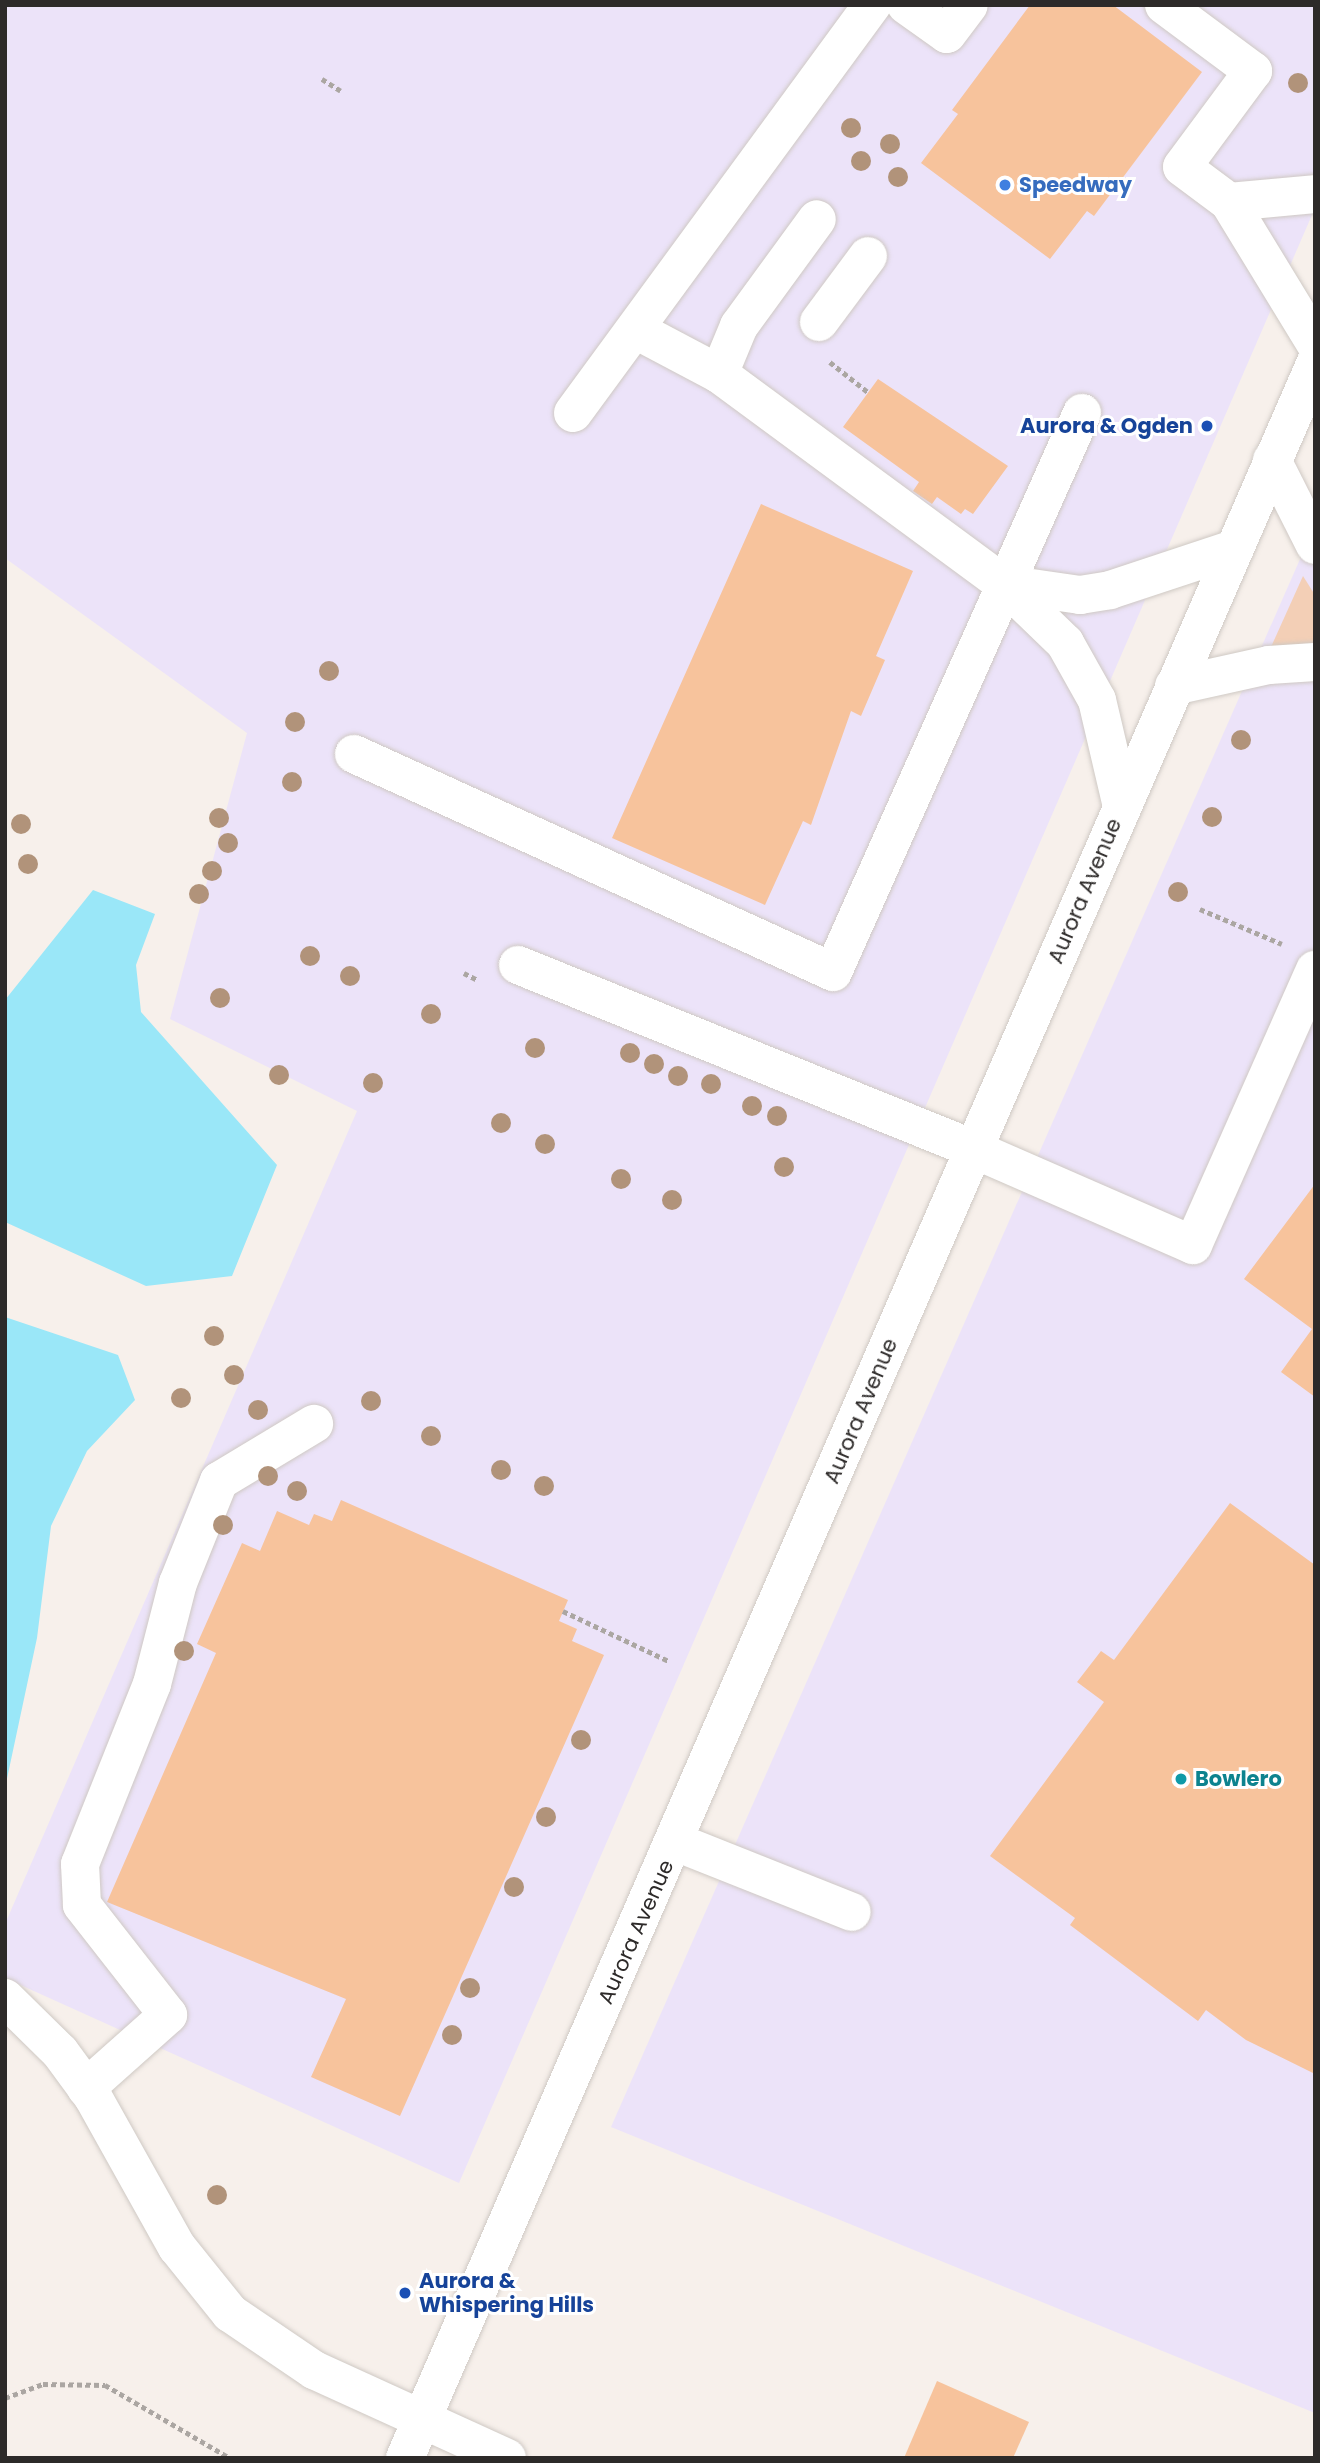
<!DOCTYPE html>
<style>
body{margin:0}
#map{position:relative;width:1320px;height:2463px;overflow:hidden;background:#f7f0eb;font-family:Poppins,sans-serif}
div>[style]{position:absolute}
.commercial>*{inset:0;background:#ece3f9}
.green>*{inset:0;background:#f3cfb6}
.water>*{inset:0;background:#9ae7f8}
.building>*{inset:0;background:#f7c39c}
.path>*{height:4.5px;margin-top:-2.25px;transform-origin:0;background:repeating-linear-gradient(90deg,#aba6a2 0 5px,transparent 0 8.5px)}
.roads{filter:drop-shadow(0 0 2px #cfc9c4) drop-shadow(0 0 2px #cfc9c4)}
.minor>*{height:38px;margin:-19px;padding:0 19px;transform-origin:19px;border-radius:19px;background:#fff}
.major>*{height:38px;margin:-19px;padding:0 19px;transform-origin:19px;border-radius:19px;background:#fff}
.trees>*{width:20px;height:20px;margin:-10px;border-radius:50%;background:#b1937a}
.dots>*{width:19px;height:19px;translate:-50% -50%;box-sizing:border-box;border:4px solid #fff;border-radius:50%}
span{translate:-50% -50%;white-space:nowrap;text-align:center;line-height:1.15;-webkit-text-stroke:6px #fff;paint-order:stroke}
.shop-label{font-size:21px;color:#366cbe;font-weight:700}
.left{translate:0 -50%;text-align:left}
.transit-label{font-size:21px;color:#164399;font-weight:700}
.right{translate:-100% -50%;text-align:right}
.street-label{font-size:21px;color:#2d2a29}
.culture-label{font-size:21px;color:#0d838f;font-weight:700}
.frame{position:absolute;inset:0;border:7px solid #2d2a29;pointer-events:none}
</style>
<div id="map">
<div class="commercial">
<div style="clip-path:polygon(5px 5px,1315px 5px,1315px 208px,459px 2183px,5px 1978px,5px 1924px,357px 1111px,170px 1019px,247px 733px,5px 558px)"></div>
<div style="clip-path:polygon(1315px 525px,1315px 2413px,611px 2127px)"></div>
</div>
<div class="green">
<div style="clip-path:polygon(1303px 576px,1315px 595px,1315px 647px,1271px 647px)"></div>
</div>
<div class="water">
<div style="clip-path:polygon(93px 890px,155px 914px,136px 965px,141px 1012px,277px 1165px,232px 1276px,146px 1286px,5px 1222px,5px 1000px)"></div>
<div style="clip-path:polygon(5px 1317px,118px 1355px,135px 1400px,87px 1451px,51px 1526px,37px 1638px,5px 1788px)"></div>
</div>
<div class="building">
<div style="clip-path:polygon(1030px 5px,1113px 5px,1202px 72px,1094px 216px,1087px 211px,1050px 259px,921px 163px,958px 114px,952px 110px)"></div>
<div style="clip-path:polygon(878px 379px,1008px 466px,973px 514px,965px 509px,961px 514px,937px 497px,932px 504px,913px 491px,919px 482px,843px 427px)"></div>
<div style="clip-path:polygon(761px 504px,913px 571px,876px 656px,885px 660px,861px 716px,851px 711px,811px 825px,803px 821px,765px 905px,612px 838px)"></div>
<div style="clip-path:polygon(1315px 1184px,1315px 1397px,1281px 1372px,1312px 1329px,1244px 1279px)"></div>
<div style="clip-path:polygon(341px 1500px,568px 1600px,559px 1621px,577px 1629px,572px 1641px,604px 1655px,400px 2116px,311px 2077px,346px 1999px,107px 1902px,216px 1653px,197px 1644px,242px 1543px,260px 1551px,277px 1511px,309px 1525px,314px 1514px,332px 1521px)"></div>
<div style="clip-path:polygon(1230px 1503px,1315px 1565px,1315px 2074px,1246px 2040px,1206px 2010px,1198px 2021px,1070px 1925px,1075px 1918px,990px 1856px,1104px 1702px,1077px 1682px,1101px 1651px,1114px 1660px)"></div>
<div style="clip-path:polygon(937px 2381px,1029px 2422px,1013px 2458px,904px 2458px)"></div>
</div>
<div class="path">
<div style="left:322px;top:79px;width:22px;rotate:32deg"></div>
<div style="left:830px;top:362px;width:48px;rotate:38.3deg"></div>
<div style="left:1200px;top:909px;width:89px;rotate:23.1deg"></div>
<div style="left:464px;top:973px;width:16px;rotate:27deg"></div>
<div style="left:563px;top:1611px;width:117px;rotate:25.3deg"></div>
<div style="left:5px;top:2398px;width:40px;rotate:-20.2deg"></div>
<div style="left:43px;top:2384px;width:62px;rotate:0.9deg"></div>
<div style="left:105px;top:2385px;width:145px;rotate:30.3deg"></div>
</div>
<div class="roads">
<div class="minor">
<div style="left:906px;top:5px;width:50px;rotate:35.3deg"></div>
<div style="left:947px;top:34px;width:36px;rotate:-53deg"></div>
<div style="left:1164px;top:5px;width:111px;rotate:36.6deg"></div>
<div style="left:1253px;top:71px;width:119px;rotate:126.5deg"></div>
<div style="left:1182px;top:167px;width:59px;rotate:36.7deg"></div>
<div style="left:1229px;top:202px;width:165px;rotate:58.6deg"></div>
<div style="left:1229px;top:202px;width:86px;rotate:-5.3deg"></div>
<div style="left:819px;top:322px;width:82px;rotate:-53.4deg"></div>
<div style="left:636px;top:330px;width:94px;rotate:27.9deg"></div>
<div style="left:719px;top:374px;width:354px;rotate:36.4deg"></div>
<div style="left:1004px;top:584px;width:85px;rotate:44deg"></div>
<div style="left:1065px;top:643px;width:65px;rotate:60.7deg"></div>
<div style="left:1097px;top:700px;width:110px;rotate:76.8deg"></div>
<div style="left:719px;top:374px;width:52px;rotate:-67.4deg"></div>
<div style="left:739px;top:326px;width:132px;rotate:-53.9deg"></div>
<div style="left:573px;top:413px;width:506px;rotate:-53.76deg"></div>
<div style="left:1272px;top:460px;width:95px;rotate:63.2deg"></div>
<div style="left:1004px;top:584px;width:77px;rotate:8.2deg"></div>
<div style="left:1080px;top:595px;width:30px;rotate:-9deg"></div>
<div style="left:1110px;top:590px;width:131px;rotate:-18.3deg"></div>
<div style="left:1174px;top:686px;width:97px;rotate:-12.5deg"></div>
<div style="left:1269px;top:665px;width:46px;rotate:-3.7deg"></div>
<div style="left:354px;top:754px;width:526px;rotate:24.47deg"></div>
<div style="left:833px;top:972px;width:612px;rotate:-65.99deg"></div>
<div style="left:518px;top:965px;width:491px;rotate:22deg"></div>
<div style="left:973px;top:1149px;width:240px;rotate:23.6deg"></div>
<div style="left:1193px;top:1245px;width:301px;rotate:-66.1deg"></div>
<div style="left:676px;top:1842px;width:189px;rotate:21.7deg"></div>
<div style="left:5px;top:1998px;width:77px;rotate:44.5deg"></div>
<div style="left:60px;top:2052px;width:56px;rotate:53.7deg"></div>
<div style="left:93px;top:2097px;width:172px;rotate:60.8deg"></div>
<div style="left:177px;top:2247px;width:85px;rotate:51.2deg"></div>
<div style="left:230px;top:2313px;width:102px;rotate:34.2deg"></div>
<div style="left:314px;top:2370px;width:212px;rotate:24.5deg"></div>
<div style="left:86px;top:2088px;width:110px;rotate:-41.7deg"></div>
<div style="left:168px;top:2015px;width:140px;rotate:-128deg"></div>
<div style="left:82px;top:1905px;width:41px;rotate:-92.8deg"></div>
<div style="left:80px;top:1864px;width:194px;rotate:-68.2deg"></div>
<div style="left:152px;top:1684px;width:104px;rotate:-75.6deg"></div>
<div style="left:178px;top:1583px;width:110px;rotate:-68.1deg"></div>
<div style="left:219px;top:1481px;width:111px;rotate:-31deg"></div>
</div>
<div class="major">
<div style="left:405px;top:2458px;width:2283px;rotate:-66.51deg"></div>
</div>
</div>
<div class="trees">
<div style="left:1298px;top:83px"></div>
<div style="left:851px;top:128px"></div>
<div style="left:890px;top:144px"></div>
<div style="left:861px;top:161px"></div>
<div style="left:898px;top:177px"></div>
<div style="left:329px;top:671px"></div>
<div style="left:295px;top:722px"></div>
<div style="left:1241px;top:740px"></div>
<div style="left:292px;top:782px"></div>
<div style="left:1212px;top:817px"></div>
<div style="left:219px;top:818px"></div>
<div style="left:21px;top:824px"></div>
<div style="left:228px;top:843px"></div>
<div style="left:28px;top:864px"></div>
<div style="left:212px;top:871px"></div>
<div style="left:1178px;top:892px"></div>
<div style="left:199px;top:894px"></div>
<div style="left:310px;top:956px"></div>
<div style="left:350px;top:976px"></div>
<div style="left:220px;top:998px"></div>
<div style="left:431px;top:1014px"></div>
<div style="left:535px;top:1048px"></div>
<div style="left:630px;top:1053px"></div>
<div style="left:654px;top:1064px"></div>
<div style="left:279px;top:1075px"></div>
<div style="left:678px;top:1076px"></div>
<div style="left:373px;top:1083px"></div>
<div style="left:711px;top:1084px"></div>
<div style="left:752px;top:1106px"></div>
<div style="left:777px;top:1116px"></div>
<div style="left:501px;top:1123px"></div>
<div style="left:545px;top:1144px"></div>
<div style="left:784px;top:1167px"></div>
<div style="left:621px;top:1179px"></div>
<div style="left:672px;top:1200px"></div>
<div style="left:214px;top:1336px"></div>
<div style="left:234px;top:1375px"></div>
<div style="left:181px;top:1398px"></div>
<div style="left:371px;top:1401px"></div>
<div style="left:258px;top:1410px"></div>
<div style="left:431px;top:1436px"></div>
<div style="left:501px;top:1470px"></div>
<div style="left:268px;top:1476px"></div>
<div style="left:544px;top:1486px"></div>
<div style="left:297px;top:1491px"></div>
<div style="left:223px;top:1525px"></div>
<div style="left:184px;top:1651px"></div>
<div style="left:581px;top:1740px"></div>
<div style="left:546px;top:1817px"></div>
<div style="left:514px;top:1887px"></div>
<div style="left:470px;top:1988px"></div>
<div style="left:452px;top:2035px"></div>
<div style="left:217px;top:2195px"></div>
</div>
<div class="dots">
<div style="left:1005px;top:185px;background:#3f7fe0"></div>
<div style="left:1207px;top:426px;background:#1a4fb4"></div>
<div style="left:1181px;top:1779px;background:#0f9aa8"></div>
<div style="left:405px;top:2293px;background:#1a4fb4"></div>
</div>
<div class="shop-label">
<span class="left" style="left:1019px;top:185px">Speedway</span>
</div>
<div class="transit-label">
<span class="right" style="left:1193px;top:426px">Aurora &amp; Ogden</span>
<span class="left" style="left:419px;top:2293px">Aurora &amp;<br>Whispering Hills</span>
</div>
<div class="street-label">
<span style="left:1085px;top:891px;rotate:-67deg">Aurora Avenue</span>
<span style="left:861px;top:1411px;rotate:-67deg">Aurora Avenue</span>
<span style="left:636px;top:1932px;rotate:-66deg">Aurora Avenue</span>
</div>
<div class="culture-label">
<span class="left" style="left:1195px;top:1779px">Bowlero</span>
</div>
<div class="frame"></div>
</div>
